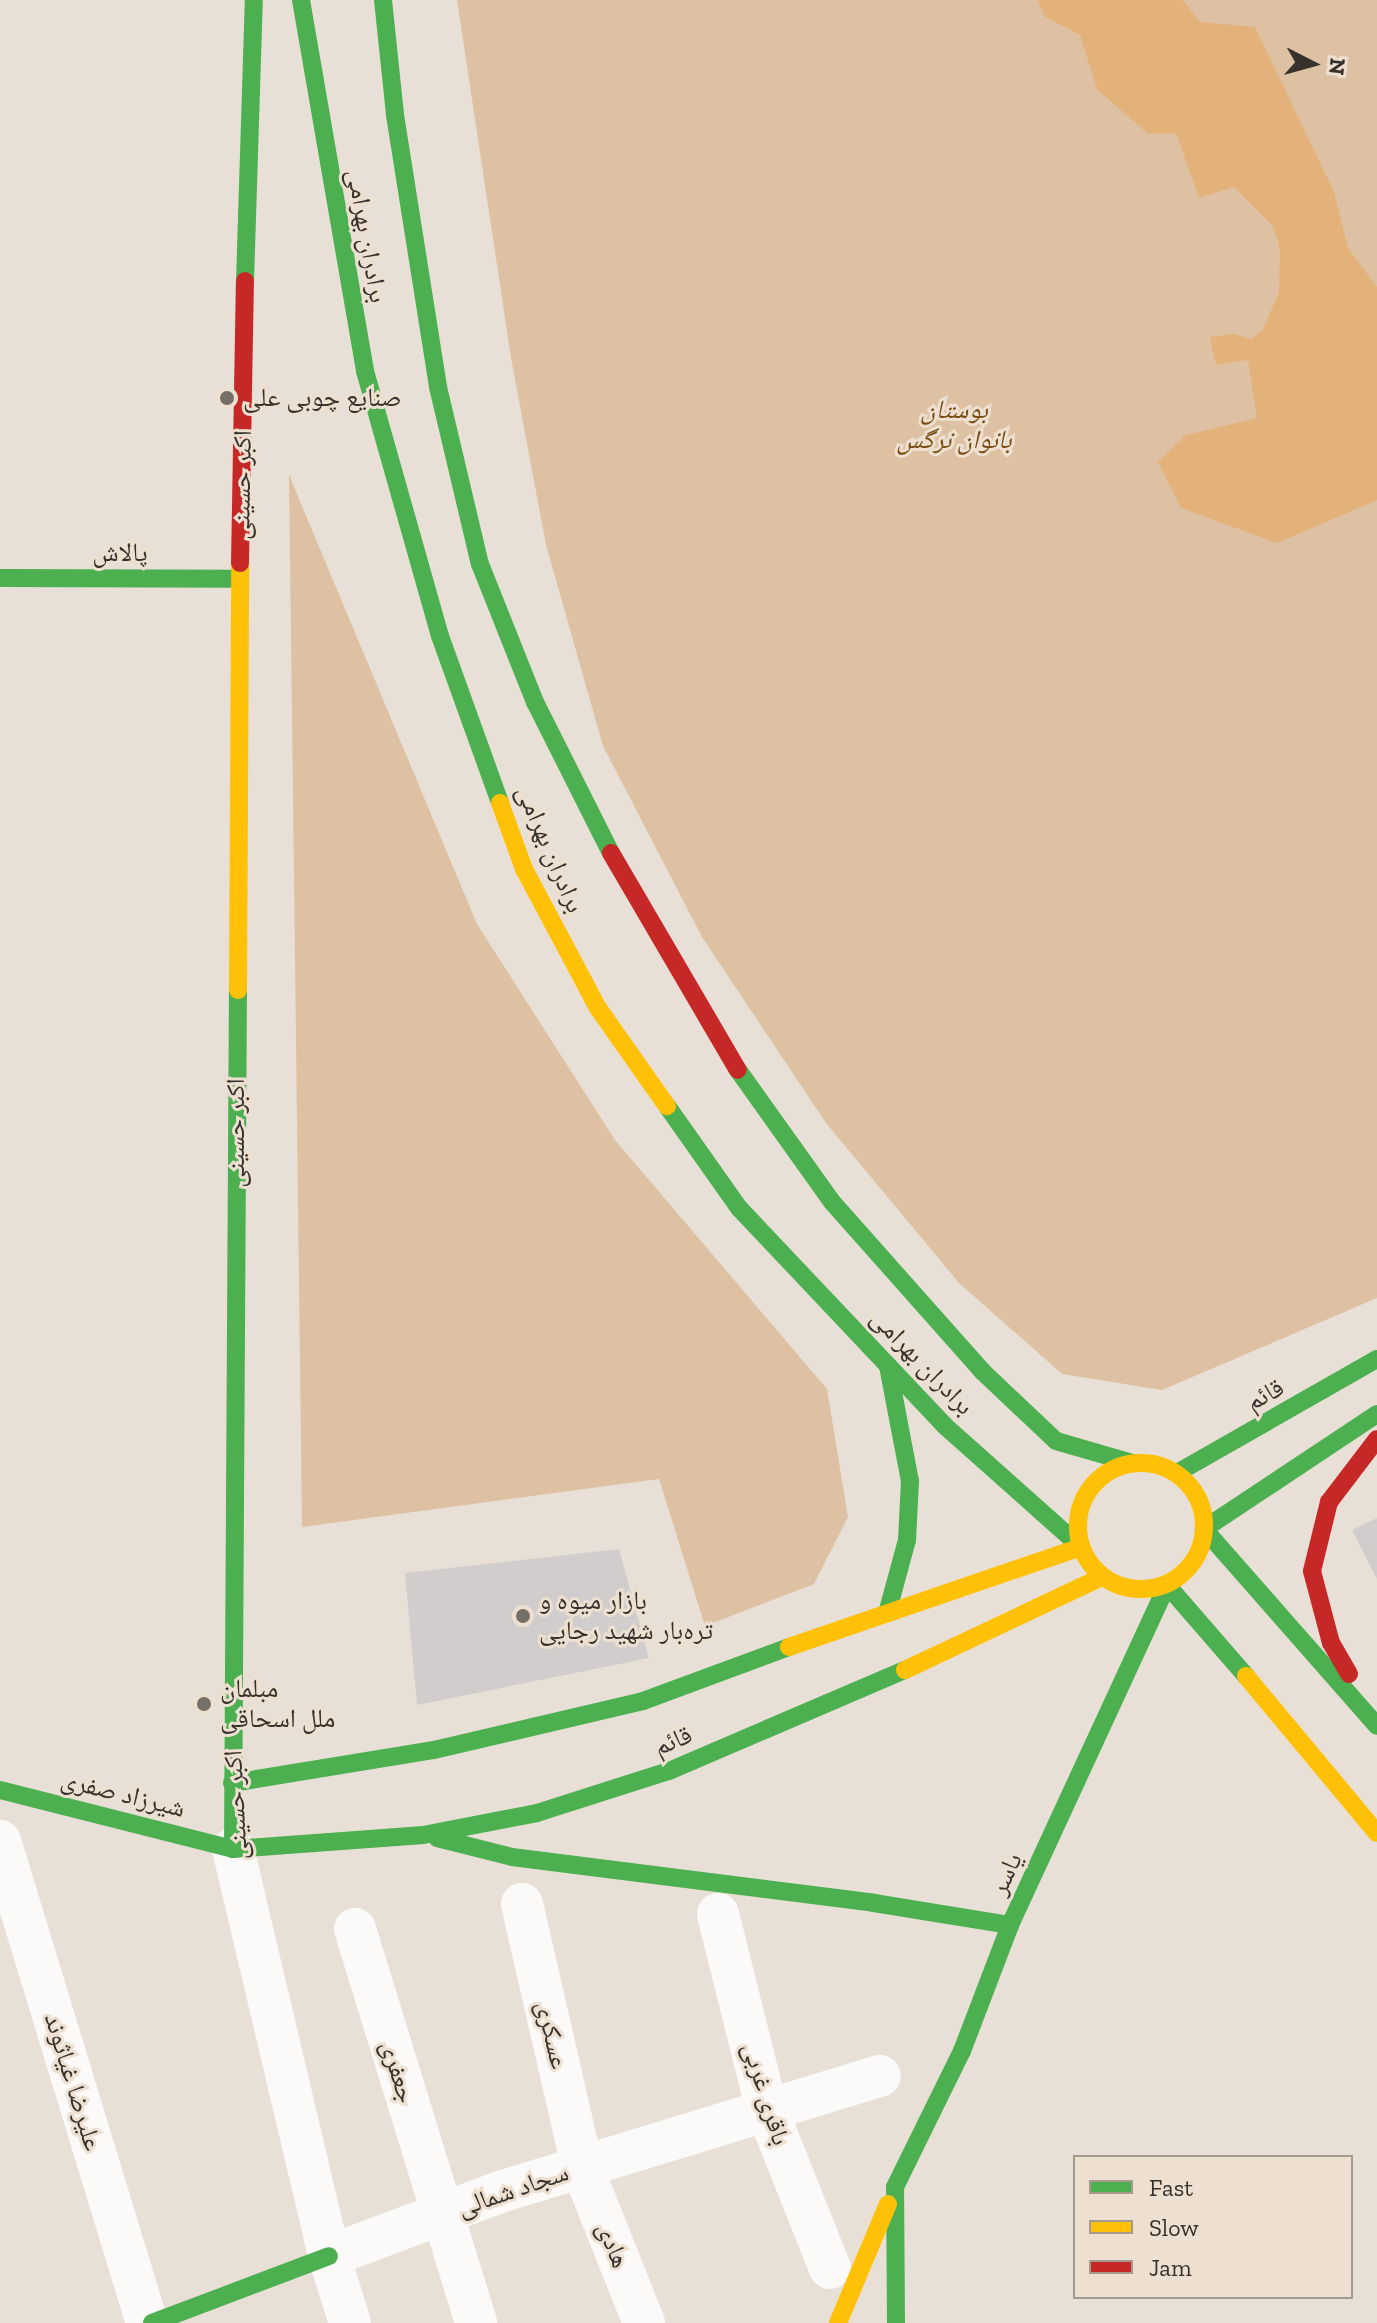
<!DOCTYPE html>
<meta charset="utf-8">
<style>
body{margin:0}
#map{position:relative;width:1377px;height:2323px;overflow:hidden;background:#e8e0d7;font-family:"Zilla Slab","Noto Naskh Arabic",serif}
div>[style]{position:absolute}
.green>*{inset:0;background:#ddc1a2}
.water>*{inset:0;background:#e3b27a}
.building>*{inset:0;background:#d1cdcc}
.street>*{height:42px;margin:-21px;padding:0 21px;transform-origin:21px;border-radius:21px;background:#fcfaf9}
.fast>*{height:18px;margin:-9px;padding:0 9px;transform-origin:9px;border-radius:9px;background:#4caf50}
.slow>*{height:18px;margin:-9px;padding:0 9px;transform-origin:9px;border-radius:9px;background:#ffc107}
.slow>.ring{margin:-9px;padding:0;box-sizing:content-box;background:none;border:18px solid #ffc107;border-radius:50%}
.jam>*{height:18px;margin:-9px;padding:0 9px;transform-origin:9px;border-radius:9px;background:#c62828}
.dots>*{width:22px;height:22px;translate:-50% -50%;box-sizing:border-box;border:4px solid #eee0d1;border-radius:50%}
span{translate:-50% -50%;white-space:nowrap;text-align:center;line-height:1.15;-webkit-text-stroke:6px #eee0d1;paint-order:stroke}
.street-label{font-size:26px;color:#38322d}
.poi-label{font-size:26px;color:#38322d}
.left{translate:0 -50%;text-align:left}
.park-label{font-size:26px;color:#784c12;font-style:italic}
.legend{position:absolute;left:1073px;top:2155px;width:280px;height:144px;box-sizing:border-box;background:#eee0d1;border:2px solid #a59a8f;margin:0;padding:10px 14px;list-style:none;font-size:24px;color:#38322d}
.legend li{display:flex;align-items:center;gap:16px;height:40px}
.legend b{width:40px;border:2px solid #a59a8f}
.north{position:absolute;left:1273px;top:24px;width:80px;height:80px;-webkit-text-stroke:6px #eee0d1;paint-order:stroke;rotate:96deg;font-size:22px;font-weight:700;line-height:32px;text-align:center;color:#38322d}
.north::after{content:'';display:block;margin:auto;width:28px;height:36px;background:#38322d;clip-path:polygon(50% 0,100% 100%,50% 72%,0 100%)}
</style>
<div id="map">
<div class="green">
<div style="clip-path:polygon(457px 0,1377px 0,1377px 1298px,1162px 1390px,1062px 1374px,959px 1283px,826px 1123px,702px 937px,603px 746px,546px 545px,511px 358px)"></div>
<div style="clip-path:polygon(289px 475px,477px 924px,615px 1140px,827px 1389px,848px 1517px,814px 1584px,705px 1626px,659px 1479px,302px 1527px)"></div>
</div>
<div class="water">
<div style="clip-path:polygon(1038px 0,1183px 0,1200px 22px,1255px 27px,1334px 192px,1348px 248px,1377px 287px,1377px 500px,1277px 543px,1181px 508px,1158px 462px,1186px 435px,1257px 418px,1248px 360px,1216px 365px,1210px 337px,1233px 334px,1252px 339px,1263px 329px,1279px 292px,1280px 252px,1277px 237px,1272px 225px,1234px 187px,1199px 198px,1176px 133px,1148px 134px,1097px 89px,1080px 35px,1045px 17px)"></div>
</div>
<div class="building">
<div style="clip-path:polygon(1377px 1518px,1377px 1579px,1352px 1530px)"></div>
<div style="clip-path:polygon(619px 1549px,649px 1658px,417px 1705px,405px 1573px)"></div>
</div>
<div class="street">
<div style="left:0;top:1841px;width:504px;rotate:73.04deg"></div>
<div style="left:233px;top:1849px;width:418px;rotate:76.7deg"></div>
<div style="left:329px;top:2256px;width:70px;rotate:72.6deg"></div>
<div style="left:522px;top:1904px;width:270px;rotate:77.1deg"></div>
<div style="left:582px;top:2167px;width:168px;rotate:68.3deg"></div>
<div style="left:718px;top:1914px;width:202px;rotate:76deg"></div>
<div style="left:767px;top:2110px;width:170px;rotate:68.3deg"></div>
<div style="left:355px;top:1929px;width:412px;rotate:72.9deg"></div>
<div style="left:329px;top:2256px;width:183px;rotate:-20.5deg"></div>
<div style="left:500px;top:2192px;width:397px;rotate:-17deg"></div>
</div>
<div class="fast">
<div style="left:301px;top:0;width:376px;rotate:80.2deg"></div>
<div style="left:365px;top:371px;width:275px;rotate:74.2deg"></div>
<div style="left:440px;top:636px;width:177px;rotate:70.2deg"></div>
<div style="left:383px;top:0;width:116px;rotate:84deg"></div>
<div style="left:395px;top:115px;width:275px;rotate:81deg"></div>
<div style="left:438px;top:387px;width:182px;rotate:76.7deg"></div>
<div style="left:480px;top:564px;width:149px;rotate:68.3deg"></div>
<div style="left:535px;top:702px;width:169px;rotate:63.3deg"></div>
<div style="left:245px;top:281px;width:281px;rotate:-88.2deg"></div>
<div style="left:0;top:578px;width:240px;rotate:0.2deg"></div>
<div style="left:738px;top:1070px;width:163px;rotate:54.5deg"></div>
<div style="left:833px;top:1203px;width:225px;rotate:48.4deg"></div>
<div style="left:982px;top:1371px;width:102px;rotate:43.4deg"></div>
<div style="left:1056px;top:1441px;width:79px;rotate:16.1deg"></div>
<div style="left:667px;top:1106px;width:125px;rotate:54.8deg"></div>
<div style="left:739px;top:1208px;width:300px;rotate:46.6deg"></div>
<div style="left:945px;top:1426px;width:182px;rotate:41.7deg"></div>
<div style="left:888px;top:1366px;width:117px;rotate:79.2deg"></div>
<div style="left:910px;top:1481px;width:59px;rotate:92.9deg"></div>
<div style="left:907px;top:1540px;width:73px;rotate:105.2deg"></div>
<div style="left:1377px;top:1414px;width:208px;rotate:146.4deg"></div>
<div style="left:1204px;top:1529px;width:262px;rotate:48.7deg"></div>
<div style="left:1177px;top:1473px;width:230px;rotate:-29.7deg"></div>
<div style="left:232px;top:1783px;width:205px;rotate:-9.3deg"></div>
<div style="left:434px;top:1750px;width:215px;rotate:-13.2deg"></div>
<div style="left:643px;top:1701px;width:156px;rotate:-20.3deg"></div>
<div style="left:0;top:1790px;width:240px;rotate:14.2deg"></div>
<div style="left:233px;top:1849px;width:191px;rotate:-4.2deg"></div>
<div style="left:423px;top:1835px;width:116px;rotate:-10.9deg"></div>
<div style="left:537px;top:1813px;width:139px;rotate:-17.7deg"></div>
<div style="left:669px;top:1771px;width:257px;rotate:-23.2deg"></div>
<div style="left:437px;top:1838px;width:77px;rotate:14.2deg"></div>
<div style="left:512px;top:1857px;width:365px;rotate:7.2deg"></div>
<div style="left:874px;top:1903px;width:138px;rotate:9.2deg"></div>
<div style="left:233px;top:1849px;width:859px;rotate:-89.67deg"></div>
<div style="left:152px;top:2323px;width:189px;rotate:-20.7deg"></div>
<div style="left:896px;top:2323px;width:136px;rotate:-90.4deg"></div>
<div style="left:895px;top:2187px;width:152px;rotate:-63.8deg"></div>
<div style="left:962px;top:2051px;width:135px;rotate:-69.1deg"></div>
<div style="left:1010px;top:1925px;width:374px;rotate:-65.2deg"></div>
<div style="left:1167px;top:1585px;width:121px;rotate:49deg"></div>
</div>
<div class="slow">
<div style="left:500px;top:803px;width:70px;rotate:70deg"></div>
<div style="left:524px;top:869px;width:157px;rotate:62deg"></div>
<div style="left:598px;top:1008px;width:120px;rotate:54.9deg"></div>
<div style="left:238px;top:990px;width:427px;rotate:-89.7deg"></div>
<div class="ring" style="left:1078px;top:1463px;width:108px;height:108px"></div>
<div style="left:789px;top:1647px;width:309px;rotate:-18.9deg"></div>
<div style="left:905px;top:1670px;width:218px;rotate:-25.3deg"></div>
<div style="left:1246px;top:1676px;width:204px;rotate:50.2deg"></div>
<div style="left:838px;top:2323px;width:129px;rotate:-67.2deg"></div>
</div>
<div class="jam">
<div style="left:240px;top:563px;width:282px;rotate:-89deg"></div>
<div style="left:611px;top:853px;width:251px;rotate:59.7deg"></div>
<div style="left:1349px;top:1674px;width:36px;rotate:-120deg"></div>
<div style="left:1331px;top:1643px;width:74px;rotate:-104.8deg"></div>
<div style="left:1312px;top:1571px;width:71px;rotate:-76.2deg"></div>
<div style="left:1329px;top:1502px;width:79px;rotate:-52.7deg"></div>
</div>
<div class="dots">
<div style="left:227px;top:398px;background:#766f68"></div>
<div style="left:523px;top:1616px;background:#766f68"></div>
<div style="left:204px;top:1704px;background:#766f68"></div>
</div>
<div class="street-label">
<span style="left:367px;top:236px;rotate:80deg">برادران بهرامی</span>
<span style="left:242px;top:485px;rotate:-89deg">اکبر حسینی</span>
<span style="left:120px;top:553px">پالاش</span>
<span style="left:550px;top:849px;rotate:67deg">برادران بهرامی</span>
<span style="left:236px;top:1133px;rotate:-90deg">اکبر حسینی</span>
<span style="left:922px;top:1362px;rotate:46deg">برادران بهرامی</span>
<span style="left:1265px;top:1395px;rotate:-29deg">قائم</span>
<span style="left:673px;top:1741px;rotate:-22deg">قائم</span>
<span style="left:123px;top:1794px;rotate:14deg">شیرزاد صفری</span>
<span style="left:236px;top:1805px;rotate:-93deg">اکبر حسینی</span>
<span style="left:1006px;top:1874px;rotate:-65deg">یاسر</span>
<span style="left:552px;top:2035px;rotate:77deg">عسکری</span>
<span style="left:398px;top:2072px;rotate:73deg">جعفری</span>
<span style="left:73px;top:2082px;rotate:73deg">علیرضا غیاثوند</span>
<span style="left:766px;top:2094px;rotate:73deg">باقری غربی</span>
<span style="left:513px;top:2190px;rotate:-19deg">سجاد شمالی</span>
<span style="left:613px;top:2245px;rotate:68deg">هادی</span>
</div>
<div class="poi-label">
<span class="left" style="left:243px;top:398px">صنایع چوبی علی</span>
<span class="left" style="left:539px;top:1616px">بازار میوه و<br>تره‌بار شهید رجایی</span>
<span class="left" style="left:220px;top:1704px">مبلمان<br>ملل اسحاقی</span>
</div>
<div class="park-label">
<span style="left:954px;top:425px">بوستان<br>بانوان نرگس</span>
</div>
<ul class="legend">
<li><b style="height:10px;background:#4caf50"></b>Fast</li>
<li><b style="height:10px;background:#ffc107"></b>Slow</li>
<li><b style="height:10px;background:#c62828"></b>Jam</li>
</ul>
<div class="north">N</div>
</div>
